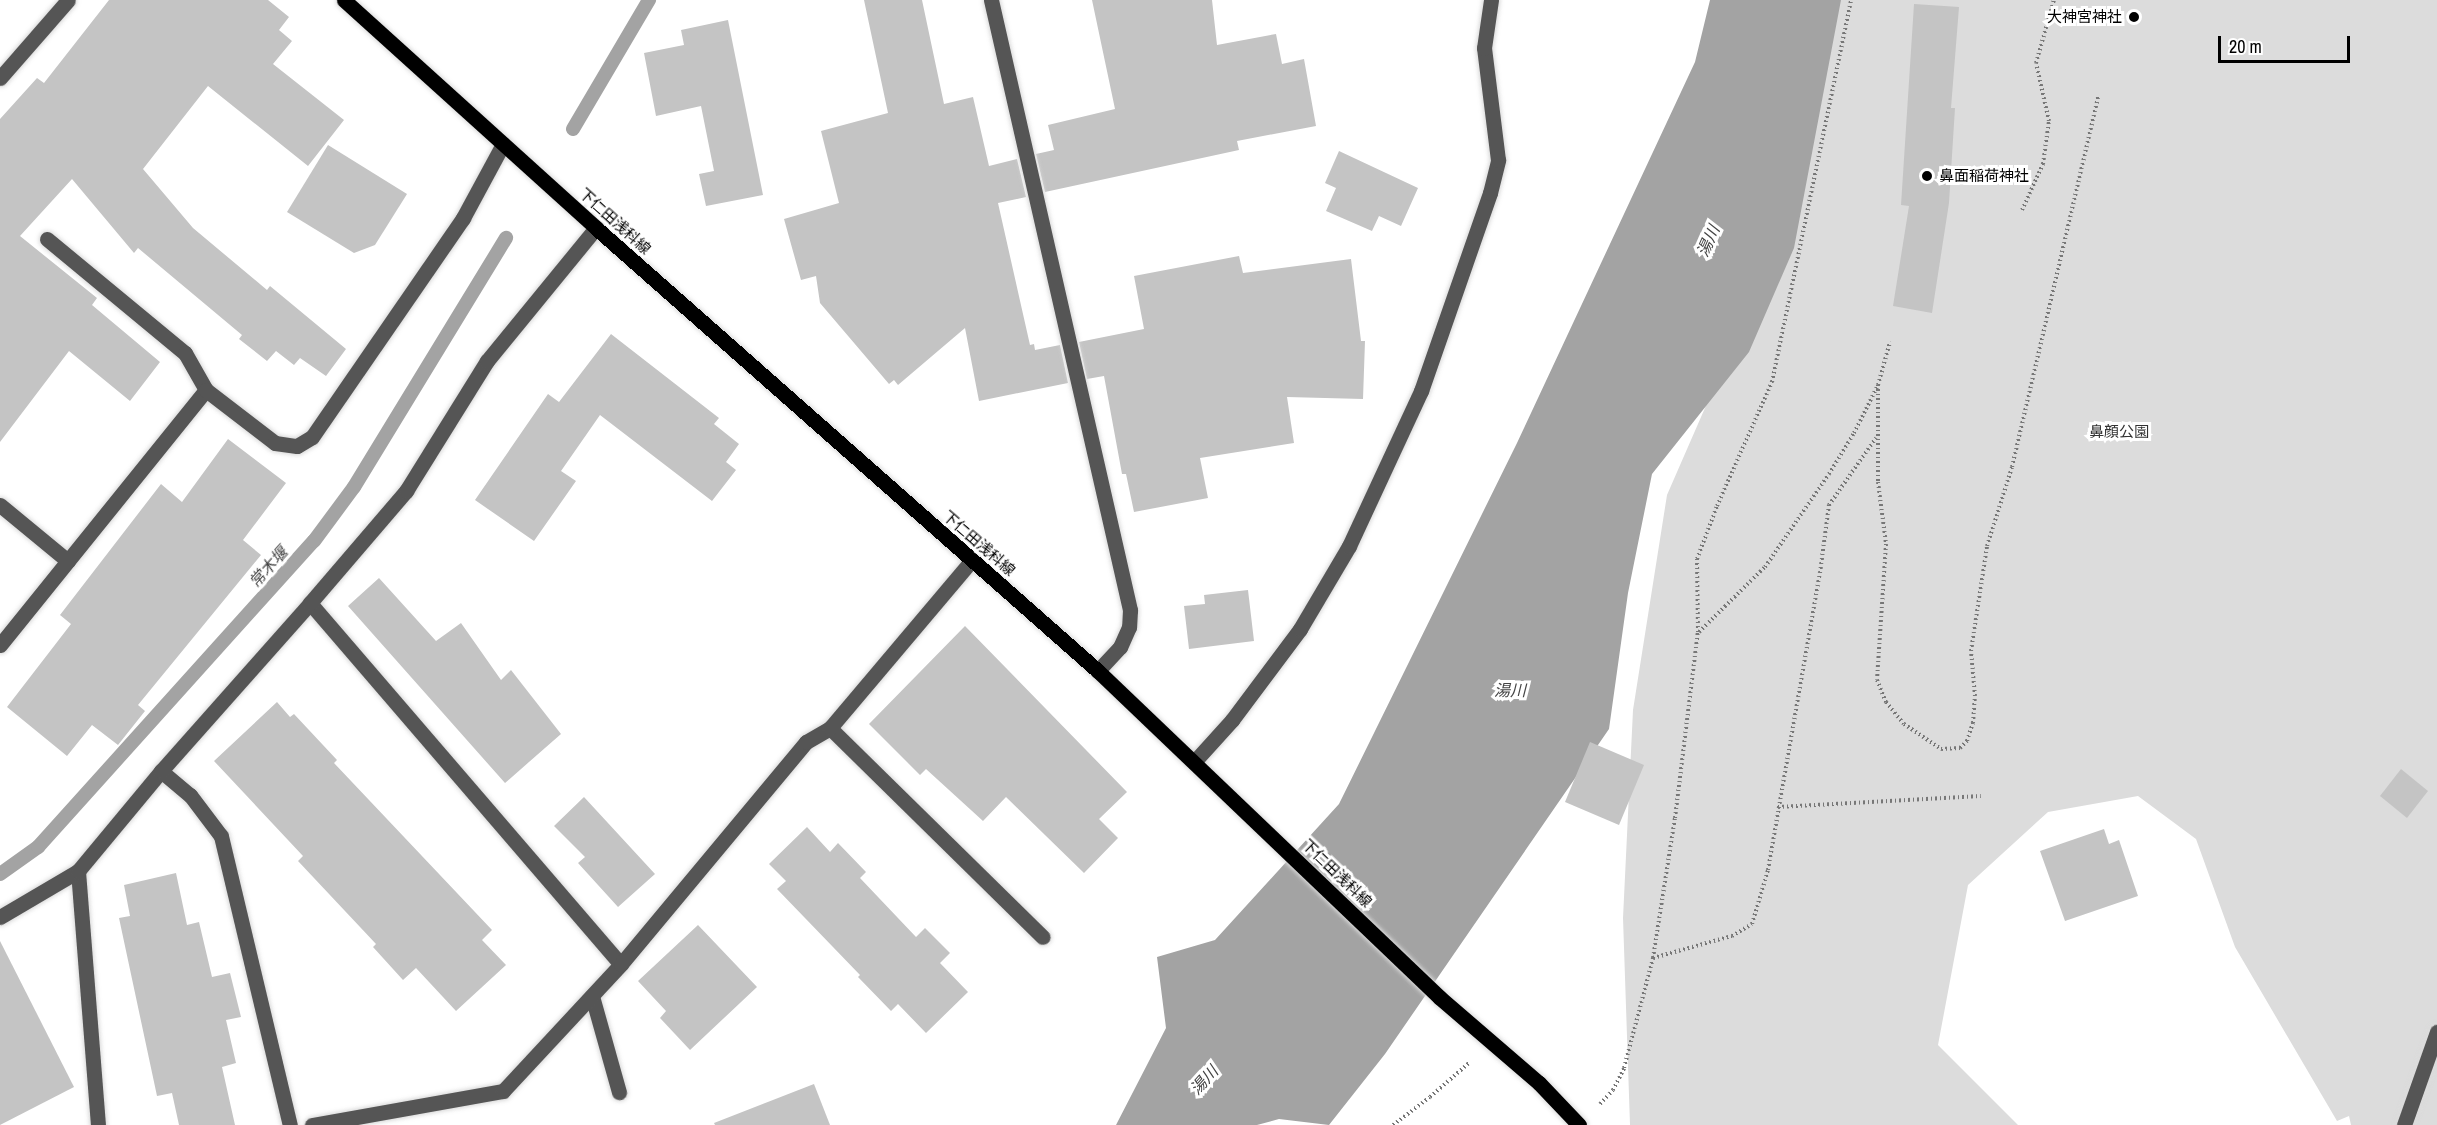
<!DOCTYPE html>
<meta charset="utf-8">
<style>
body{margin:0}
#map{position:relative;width:2437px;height:1125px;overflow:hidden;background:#fff;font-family:"Archivo Narrow","Noto Sans JP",sans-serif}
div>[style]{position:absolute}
.green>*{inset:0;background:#dcdcdc}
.water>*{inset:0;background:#a3a3a3}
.stream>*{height:14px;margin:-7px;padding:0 7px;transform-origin:7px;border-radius:7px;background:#a3a3a3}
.building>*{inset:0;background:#c4c4c4}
.path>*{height:4px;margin-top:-2px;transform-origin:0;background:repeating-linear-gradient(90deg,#777 0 1.5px,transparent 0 4.5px)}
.roads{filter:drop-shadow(0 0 2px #dbdbdb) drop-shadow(0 0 2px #dbdbdb)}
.minor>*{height:15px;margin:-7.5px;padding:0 7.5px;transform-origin:7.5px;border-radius:7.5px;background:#555}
.major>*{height:15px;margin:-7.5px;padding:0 7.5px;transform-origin:7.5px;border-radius:7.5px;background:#000}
.dots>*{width:16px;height:16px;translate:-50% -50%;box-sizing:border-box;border:3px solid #fff;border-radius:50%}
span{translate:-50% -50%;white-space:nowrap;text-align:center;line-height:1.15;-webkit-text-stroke:6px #fff;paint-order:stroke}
.poi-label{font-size:15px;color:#000}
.right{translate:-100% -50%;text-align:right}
.left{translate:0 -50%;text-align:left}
.street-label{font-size:15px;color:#000}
.park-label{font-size:15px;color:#333}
.water-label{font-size:16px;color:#444;font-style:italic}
.scale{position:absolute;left:2218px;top:36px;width:132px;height:27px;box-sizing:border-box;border:3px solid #000;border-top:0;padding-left:8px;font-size:18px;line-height:21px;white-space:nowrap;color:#000;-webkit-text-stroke:4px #fff;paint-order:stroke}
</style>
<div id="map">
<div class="green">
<div style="clip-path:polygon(1826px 0,2437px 0,2437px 1125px,2351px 1125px,2349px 1116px,2337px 1121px,2235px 947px,2196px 839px,2138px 796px,2048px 812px,1968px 885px,1938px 1045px,2018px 1125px,1630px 1125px,1623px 918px,1633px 710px,1667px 495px,1780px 236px)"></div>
</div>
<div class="water">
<div style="clip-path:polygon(1710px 0,1841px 0,1794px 248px,1749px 352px,1652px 474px,1628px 593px,1609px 729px,1385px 1054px,1329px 1125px,1279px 1119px,1257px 1125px,1116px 1125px,1166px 1028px,1157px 957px,1215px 940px,1339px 804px,1517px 443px,1695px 62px)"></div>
</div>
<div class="stream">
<div style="left:573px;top:129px;width:150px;rotate:-59.5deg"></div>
<div style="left:0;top:874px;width:47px;rotate:-35.4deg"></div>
<div style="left:38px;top:847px;width:412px;rotate:-48deg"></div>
<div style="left:314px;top:541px;width:67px;rotate:-53.5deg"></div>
<div style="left:354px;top:487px;width:292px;rotate:-58.6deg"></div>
</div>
<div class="building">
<div style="clip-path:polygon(109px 0,268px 0,289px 17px,279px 30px,292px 41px,273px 64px,344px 120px,308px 166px,208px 86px,143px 169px,193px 228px,267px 290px,270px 286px,346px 349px,326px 376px,300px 358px,294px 365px,276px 351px,267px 361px,239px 339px,242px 335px,138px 248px,134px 253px,72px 179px,20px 236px,97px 298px,92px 305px,160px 362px,130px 401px,69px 351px,0 442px,0 119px,37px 78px,44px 83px)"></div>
<div style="clip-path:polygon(864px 0,922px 0,944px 104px,973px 97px,989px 166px,1017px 159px,1026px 197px,998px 203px,1030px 345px,1034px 344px,1035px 350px,1060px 345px,1068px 383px,979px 401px,965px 328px,898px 385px,894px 380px,889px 384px,820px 303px,816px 276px,801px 280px,784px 219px,839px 203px,821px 131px,888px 113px)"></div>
<div style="clip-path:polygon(1092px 0,1212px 0,1217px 45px,1276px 34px,1282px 64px,1304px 59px,1316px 126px,1237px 141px,1239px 150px,1045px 192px,1036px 154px,1054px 150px,1048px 125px,1115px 109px)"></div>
<div style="clip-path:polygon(1914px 4px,1959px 7px,1951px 108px,1955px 108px,1949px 203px,1932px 313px,1893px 306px,1909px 206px,1901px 205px)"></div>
<div style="clip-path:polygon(728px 20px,763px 195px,706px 206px,699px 174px,714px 171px,701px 106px,656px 116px,644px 53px,684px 45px,681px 30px)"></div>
<div style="clip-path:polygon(328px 145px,407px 194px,375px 245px,354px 253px,287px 212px)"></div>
<div style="clip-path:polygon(1339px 151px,1418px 188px,1401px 226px,1379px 216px,1372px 231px,1326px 211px,1336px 188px,1325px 183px)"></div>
<div style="clip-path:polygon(1239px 256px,1243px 273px,1351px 259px,1361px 341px,1365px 341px,1363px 399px,1287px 397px,1294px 443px,1200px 458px,1208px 498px,1134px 512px,1126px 474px,1122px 474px,1104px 376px,1087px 379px,1079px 342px,1144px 329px,1134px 276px)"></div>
<div style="clip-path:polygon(611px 334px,719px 418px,714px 424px,739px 444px,726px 462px,736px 470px,712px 501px,600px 415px,561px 471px,576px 481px,534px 541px,475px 500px,548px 394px,559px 402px)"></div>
<div style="clip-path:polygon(228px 439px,286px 483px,243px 540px,261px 555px,138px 705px,145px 711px,118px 745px,92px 725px,67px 756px,7px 707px,71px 624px,60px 615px,161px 484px,182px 502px)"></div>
<div style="clip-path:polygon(379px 578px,436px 641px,461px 623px,501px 680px,511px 670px,561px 734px,505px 783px,348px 606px)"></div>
<div style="clip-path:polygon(1248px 590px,1254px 641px,1189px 649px,1184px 606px,1205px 604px,1204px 595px)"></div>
<div style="clip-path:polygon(965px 626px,1127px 792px,1099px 819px,1118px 838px,1084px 873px,1006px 797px,983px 821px,926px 769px,920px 775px,869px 724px)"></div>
<div style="clip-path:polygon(277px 702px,290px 717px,294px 714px,337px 760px,334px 763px,492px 930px,482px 940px,506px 965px,456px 1011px,416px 968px,403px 980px,373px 947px,376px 944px,298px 861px,303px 856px,214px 761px)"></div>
<div style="clip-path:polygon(1590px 742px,1644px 765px,1619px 825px,1565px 802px)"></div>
<div style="clip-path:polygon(2401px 769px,2428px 791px,2407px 818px,2380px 796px)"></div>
<div style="clip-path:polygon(584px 797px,655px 874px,618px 907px,578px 863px,585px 857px,554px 826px)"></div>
<div style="clip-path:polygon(807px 827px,830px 852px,838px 843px,866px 872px,860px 878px,916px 937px,925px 928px,950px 953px,940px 963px,968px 992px,926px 1033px,898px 1004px,891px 1011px,858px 977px,860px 975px,777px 889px,786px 881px,769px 864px)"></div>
<div style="clip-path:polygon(2104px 829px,2109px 844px,2119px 840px,2138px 896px,2065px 921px,2040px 851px)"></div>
<div style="clip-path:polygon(176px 873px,187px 925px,199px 922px,212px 977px,230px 973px,241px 1017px,226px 1020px,236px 1063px,222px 1067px,235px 1125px,179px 1125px,172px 1093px,157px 1096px,119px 918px,130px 916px,124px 885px)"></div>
<div style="clip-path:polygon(698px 925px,757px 987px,690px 1050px,660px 1018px,666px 1011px,638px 981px)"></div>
<div style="clip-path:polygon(0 941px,74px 1087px,0 1125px)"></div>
<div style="clip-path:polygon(814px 1084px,830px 1125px,715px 1125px,714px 1123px)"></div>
</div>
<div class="path">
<div style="left:2022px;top:210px;width:51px;rotate:-65.5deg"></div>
<div style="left:2043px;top:164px;width:43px;rotate:-82.1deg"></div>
<div style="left:2049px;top:121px;width:59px;rotate:-102.6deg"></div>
<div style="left:2036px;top:63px;width:66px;rotate:-74.1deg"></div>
<div style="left:1878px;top:385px;width:97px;rotate:90deg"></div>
<div style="left:1878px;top:482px;width:63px;rotate:82.6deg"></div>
<div style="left:1886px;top:544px;width:136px;rotate:93.8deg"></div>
<div style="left:1877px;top:680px;width:24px;rotate:68deg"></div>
<div style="left:1886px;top:702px;width:28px;rotate:51deg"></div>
<div style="left:1904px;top:724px;width:45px;rotate:34deg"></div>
<div style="left:1941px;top:749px;width:19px;rotate:-3deg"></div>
<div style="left:1960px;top:748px;width:10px;rotate:-45deg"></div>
<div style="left:1967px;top:741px;width:19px;rotate:-72deg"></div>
<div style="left:1973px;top:723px;width:27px;rotate:-86deg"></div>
<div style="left:1975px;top:696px;width:45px;rotate:-95.1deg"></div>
<div style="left:1971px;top:651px;width:106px;rotate:-81.3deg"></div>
<div style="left:1987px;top:546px;width:83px;rotate:-72.4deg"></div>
<div style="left:2012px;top:467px;width:380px;rotate:-76.9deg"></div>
<div style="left:1699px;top:632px;width:93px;rotate:-44.6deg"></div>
<div style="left:1765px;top:567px;width:113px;rotate:-55.5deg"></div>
<div style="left:1829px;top:474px;width:48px;rotate:-58.6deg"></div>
<div style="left:1854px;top:433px;width:54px;rotate:-63.4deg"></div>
<div style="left:1878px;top:385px;width:45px;rotate:-74.4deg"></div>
<div style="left:1778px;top:807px;width:203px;rotate:-3.1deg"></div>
<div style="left:1653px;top:958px;width:82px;rotate:-15.6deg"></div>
<div style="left:1732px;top:936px;width:23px;rotate:-31deg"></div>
<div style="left:1752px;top:924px;width:56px;rotate:-73.5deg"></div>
<div style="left:1768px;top:870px;width:302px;rotate:-80.1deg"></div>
<div style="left:1820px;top:573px;width:69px;rotate:-82.5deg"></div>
<div style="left:1829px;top:505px;width:82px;rotate:-55deg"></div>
<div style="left:1600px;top:1104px;width:19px;rotate:-47deg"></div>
<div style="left:1613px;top:1090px;width:25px;rotate:-63deg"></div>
<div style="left:1624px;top:1068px;width:114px;rotate:-75.2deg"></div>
<div style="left:1653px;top:958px;width:142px;rotate:-81.1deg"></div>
<div style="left:1675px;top:818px;width:187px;rotate:-83deg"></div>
<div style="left:1698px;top:632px;width:73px;rotate:-90.8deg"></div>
<div style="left:1697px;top:559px;width:57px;rotate:-69.3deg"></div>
<div style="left:1717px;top:506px;width:136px;rotate:-66.1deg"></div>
<div style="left:1772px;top:382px;width:390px;rotate:-78.3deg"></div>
<div style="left:1393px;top:1125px;width:46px;rotate:-37.1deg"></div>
<div style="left:1430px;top:1097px;width:52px;rotate:-41.1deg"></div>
</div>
<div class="roads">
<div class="minor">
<div style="left:991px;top:0;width:626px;rotate:77.16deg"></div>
<div style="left:1130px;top:610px;width:17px;rotate:93deg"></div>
<div style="left:1129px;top:627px;width:22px;rotate:114deg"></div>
<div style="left:1120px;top:647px;width:33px;rotate:133deg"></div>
<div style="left:0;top:78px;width:103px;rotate:-48.9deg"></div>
<div style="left:47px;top:239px;width:179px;rotate:39.6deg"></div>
<div style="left:185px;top:353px;width:43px;rotate:60.4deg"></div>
<div style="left:0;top:505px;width:88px;rotate:39.5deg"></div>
<div style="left:310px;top:603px;width:476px;rotate:49.3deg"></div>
<div style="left:0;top:645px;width:328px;rotate:-51.1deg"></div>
<div style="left:206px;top:390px;width:87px;rotate:37.5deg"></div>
<div style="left:275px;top:443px;width:22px;rotate:8deg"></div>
<div style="left:297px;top:446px;width:17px;rotate:-31deg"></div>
<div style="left:312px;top:437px;width:266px;rotate:-55.4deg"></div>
<div style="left:463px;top:218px;width:84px;rotate:-61.6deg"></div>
<div style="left:830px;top:728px;width:298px;rotate:44.5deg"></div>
<div style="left:1194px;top:762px;width:57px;rotate:-47.9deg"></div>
<div style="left:1232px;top:720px;width:114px;rotate:-53.2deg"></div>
<div style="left:1300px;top:629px;width:96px;rotate:-59.4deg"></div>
<div style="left:1349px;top:546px;width:171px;rotate:-65.1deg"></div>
<div style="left:1421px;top:391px;width:210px;rotate:-70.8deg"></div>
<div style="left:1490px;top:193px;width:34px;rotate:-76deg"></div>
<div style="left:1498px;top:160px;width:113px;rotate:-97.1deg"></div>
<div style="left:1484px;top:48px;width:49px;rotate:-81.7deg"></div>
<div style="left:161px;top:771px;width:38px;rotate:40deg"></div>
<div style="left:190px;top:795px;width:51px;rotate:52.9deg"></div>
<div style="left:221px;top:836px;width:297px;rotate:76.6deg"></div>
<div style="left:78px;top:871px;width:255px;rotate:85.5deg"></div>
<div style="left:0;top:917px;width:91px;rotate:-30.5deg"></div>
<div style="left:78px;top:871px;width:130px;rotate:-50.3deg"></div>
<div style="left:161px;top:771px;width:225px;rotate:-48.4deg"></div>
<div style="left:310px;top:603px;width:148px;rotate:-49.4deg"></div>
<div style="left:406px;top:491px;width:153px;rotate:-58.1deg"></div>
<div style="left:487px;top:361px;width:172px;rotate:-50.7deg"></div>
<div style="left:592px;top:996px;width:100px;rotate:74.3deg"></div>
<div style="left:312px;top:1125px;width:194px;rotate:-10.1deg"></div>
<div style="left:503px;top:1091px;width:173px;rotate:-47.1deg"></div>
<div style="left:621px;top:964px;width:289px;rotate:-50.2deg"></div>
<div style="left:806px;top:742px;width:28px;rotate:-30deg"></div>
<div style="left:830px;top:728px;width:219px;rotate:-49.8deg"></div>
<div style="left:2404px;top:1125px;width:99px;rotate:-70.5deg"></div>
</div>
<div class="major">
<div style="left:344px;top:0;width:340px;rotate:42.1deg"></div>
<div style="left:596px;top:228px;width:670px;rotate:41.43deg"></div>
<div style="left:1098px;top:671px;width:472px;rotate:43.7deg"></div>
<div style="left:1439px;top:997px;width:132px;rotate:40.7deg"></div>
<div style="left:1539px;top:1083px;width:58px;rotate:46.4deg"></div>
</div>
</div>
<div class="dots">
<div style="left:2134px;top:17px;background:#000"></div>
<div style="left:1927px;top:176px;background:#000"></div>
</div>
<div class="poi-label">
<span class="right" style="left:2122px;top:17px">大神宮神社</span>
<span class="left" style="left:1939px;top:176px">鼻面稲荷神社</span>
</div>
<div class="street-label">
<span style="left:615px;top:221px;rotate:42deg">下仁田浅科線</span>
<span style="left:979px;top:543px;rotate:41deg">下仁田浅科線</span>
<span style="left:1337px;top:873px;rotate:44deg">下仁田浅科線</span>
</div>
<div class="park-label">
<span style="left:2119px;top:432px">鼻顔公園</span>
</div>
<div class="water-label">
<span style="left:1708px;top:241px;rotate:-66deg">湯川</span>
<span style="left:268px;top:567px;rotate:-48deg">常木堰</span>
<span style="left:1510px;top:690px">湯川</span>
<span style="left:1204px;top:1080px;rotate:-48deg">湯川</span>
</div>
<div class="scale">20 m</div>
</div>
